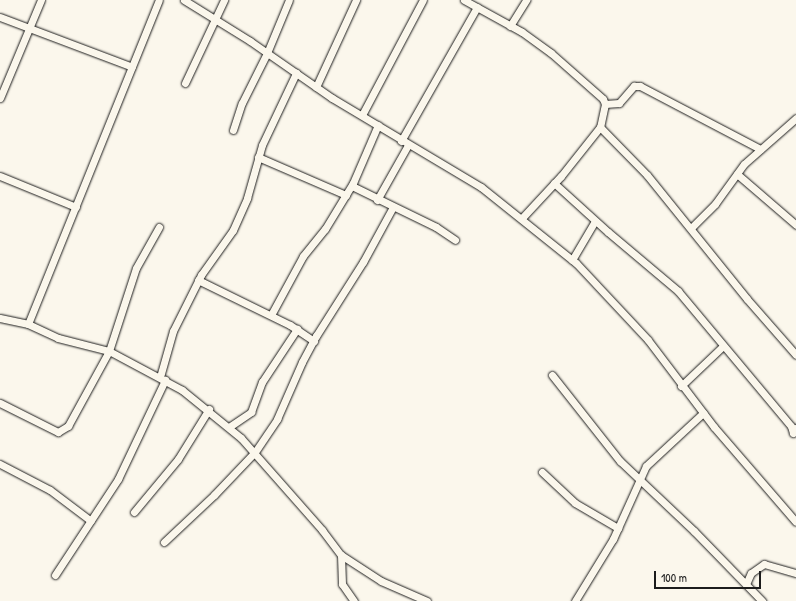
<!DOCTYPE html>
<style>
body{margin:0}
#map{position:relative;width:796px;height:601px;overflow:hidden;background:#fbf7ec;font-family:"Patrick Hand",sans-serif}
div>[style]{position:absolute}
.roads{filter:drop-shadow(0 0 1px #1c1c1c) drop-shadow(0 0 1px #1c1c1c)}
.street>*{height:7px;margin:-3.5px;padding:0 3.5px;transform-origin:3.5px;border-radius:3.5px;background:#fbf7ec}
span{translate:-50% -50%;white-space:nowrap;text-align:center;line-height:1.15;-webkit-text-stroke:3px #fbf7ec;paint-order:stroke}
.scale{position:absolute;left:654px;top:571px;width:107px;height:18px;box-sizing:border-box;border:2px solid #1c1c1c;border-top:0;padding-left:5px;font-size:12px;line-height:14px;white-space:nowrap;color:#1c1c1c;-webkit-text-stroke:3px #fbf7ec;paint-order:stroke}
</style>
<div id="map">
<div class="roads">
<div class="street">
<div style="left:184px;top:0;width:78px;rotate:31.8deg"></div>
<div style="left:250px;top:41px;width:100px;rotate:34.8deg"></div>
<div style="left:332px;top:98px;width:174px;rotate:30.9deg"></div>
<div style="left:481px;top:187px;width:122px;rotate:38.7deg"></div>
<div style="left:576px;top:263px;width:105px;rotate:46.9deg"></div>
<div style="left:648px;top:340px;width:109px;rotate:52.8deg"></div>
<div style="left:714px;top:427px;width:125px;rotate:49.2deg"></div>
<div style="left:464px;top:0;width:66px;rotate:28.9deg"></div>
<div style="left:522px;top:32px;width:36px;rotate:36deg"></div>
<div style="left:551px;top:53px;width:69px;rotate:41.5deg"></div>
<div style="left:603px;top:99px;width:5px;rotate:68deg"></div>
<div style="left:605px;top:104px;width:24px;rotate:102deg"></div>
<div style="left:600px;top:127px;width:63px;rotate:128.5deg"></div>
<div style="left:561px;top:176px;width:57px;rotate:132.9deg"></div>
<div style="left:0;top:17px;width:141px;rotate:20.7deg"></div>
<div style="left:510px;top:26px;width:31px;rotate:-58deg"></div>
<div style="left:185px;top:83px;width:92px;rotate:-64.8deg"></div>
<div style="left:316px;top:87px;width:96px;rotate:-65.3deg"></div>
<div style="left:0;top:98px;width:106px;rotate:-67.3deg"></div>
<div style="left:605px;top:104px;width:14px;rotate:-4deg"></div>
<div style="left:619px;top:103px;width:23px;rotate:-49deg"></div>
<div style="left:634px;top:86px;width:6px"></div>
<div style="left:640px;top:86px;width:136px;rotate:27.7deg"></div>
<div style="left:362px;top:115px;width:130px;rotate:-62.1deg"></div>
<div style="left:600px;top:127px;width:67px;rotate:45.6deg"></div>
<div style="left:647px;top:175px;width:159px;rotate:51.1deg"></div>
<div style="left:747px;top:299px;width:74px;rotate:48.8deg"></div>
<div style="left:233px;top:130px;width:28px;rotate:-72deg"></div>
<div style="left:242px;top:103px;width:56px;rotate:-63.4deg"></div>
<div style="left:267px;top:53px;width:57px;rotate:-67.5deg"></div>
<div style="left:401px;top:141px;width:154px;rotate:-60.4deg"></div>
<div style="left:258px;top:157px;width:96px;rotate:23.4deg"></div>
<div style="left:737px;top:174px;width:78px;rotate:40.8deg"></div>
<div style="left:0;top:176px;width:82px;rotate:22.2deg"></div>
<div style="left:554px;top:183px;width:73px;rotate:42.2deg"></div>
<div style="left:608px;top:232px;width:92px;rotate:40.1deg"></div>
<div style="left:678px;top:291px;width:176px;rotate:50.1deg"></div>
<div style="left:791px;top:426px;width:7px;rotate:74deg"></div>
<div style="left:793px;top:433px;width:6px;rotate:-59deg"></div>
<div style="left:352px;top:186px;width:93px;rotate:26deg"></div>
<div style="left:436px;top:227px;width:23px;rotate:34deg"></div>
<div style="left:377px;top:200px;width:63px;rotate:-60.6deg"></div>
<div style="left:691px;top:228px;width:34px;rotate:-45deg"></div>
<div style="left:715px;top:204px;width:49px;rotate:-54.1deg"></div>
<div style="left:744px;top:164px;width:69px;rotate:-41.5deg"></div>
<div style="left:572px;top:260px;width:45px;rotate:-59.5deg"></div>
<div style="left:198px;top:280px;width:102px;rotate:26.1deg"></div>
<div style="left:290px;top:325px;width:29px;rotate:34deg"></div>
<div style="left:271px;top:315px;width:67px;rotate:-61.5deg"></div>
<div style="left:303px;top:256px;width:35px;rotate:-51deg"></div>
<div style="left:325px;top:229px;width:54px;rotate:-58.7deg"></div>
<div style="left:353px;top:183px;width:63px;rotate:-66.7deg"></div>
<div style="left:0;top:318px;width:29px;rotate:12deg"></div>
<div style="left:28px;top:324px;width:33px;rotate:25deg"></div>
<div style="left:58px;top:338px;width:53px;rotate:14.3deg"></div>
<div style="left:109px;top:351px;width:83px;rotate:28.1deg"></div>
<div style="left:182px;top:390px;width:76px;rotate:39.1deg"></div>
<div style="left:241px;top:438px;width:123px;rotate:48.6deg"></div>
<div style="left:322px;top:530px;width:31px;rotate:53deg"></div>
<div style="left:341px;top:555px;width:48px;rotate:33deg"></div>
<div style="left:381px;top:581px;width:50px;rotate:23.5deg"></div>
<div style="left:28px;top:324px;width:349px;rotate:-68deg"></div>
<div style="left:552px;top:375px;width:110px;rotate:51.7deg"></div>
<div style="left:620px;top:461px;width:102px;rotate:43.4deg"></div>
<div style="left:694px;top:531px;width:98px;rotate:45.8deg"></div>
<div style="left:160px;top:377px;width:48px;rotate:-74.2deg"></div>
<div style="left:173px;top:331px;width:63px;rotate:-63.4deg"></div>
<div style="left:201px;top:275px;width:55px;rotate:-54.6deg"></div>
<div style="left:233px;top:230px;width:35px;rotate:-66deg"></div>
<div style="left:247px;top:198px;width:55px;rotate:-74.2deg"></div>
<div style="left:262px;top:145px;width:80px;rotate:-64.7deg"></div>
<div style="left:681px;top:386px;width:58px;rotate:-43.6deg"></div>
<div style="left:0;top:403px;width:65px;rotate:26.6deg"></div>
<div style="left:58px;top:432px;width:12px;rotate:-31deg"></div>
<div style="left:68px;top:426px;width:85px;rotate:-61.3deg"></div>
<div style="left:109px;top:351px;width:87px;rotate:-72deg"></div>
<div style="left:136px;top:268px;width:47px;rotate:-60.7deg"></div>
<div style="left:229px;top:427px;width:27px;rotate:-34deg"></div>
<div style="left:251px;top:412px;width:32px;rotate:-70deg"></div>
<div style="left:262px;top:382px;width:64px;rotate:-56.6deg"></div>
<div style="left:0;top:464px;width:56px;rotate:27.5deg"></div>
<div style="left:50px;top:490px;width:51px;rotate:37.1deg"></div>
<div style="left:542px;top:472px;width:45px;rotate:43.2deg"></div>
<div style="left:575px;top:503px;width:50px;rotate:30.2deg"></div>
<div style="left:134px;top:512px;width:69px;rotate:-50.3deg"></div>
<div style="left:178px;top:459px;width:59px;rotate:-58.2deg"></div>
<div style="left:164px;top:542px;width:69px;rotate:-43.2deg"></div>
<div style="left:214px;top:495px;width:59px;rotate:-46.4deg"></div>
<div style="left:255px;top:452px;width:40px;rotate:-56deg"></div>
<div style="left:277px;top:419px;width:62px;rotate:-66.3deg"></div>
<div style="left:302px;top:362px;width:30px;rotate:-62deg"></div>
<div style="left:316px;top:336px;width:88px;rotate:-57.6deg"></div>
<div style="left:363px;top:262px;width:63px;rotate:-61.4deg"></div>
<div style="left:341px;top:555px;width:29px;rotate:88deg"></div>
<div style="left:342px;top:584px;width:21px;rotate:55deg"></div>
<div style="left:55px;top:575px;width:115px;rotate:-56.7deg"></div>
<div style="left:118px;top:479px;width:110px;rotate:-64.6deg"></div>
<div style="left:746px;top:584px;width:12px;rotate:-66deg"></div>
<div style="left:751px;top:573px;width:16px;rotate:-35deg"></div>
<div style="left:764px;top:564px;width:33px;rotate:16deg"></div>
<div style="left:575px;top:601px;width:73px;rotate:-58.5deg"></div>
<div style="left:613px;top:539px;width:80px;rotate:-65.7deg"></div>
<div style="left:646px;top:466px;width:78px;rotate:-42.9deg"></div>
</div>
</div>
<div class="scale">100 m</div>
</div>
